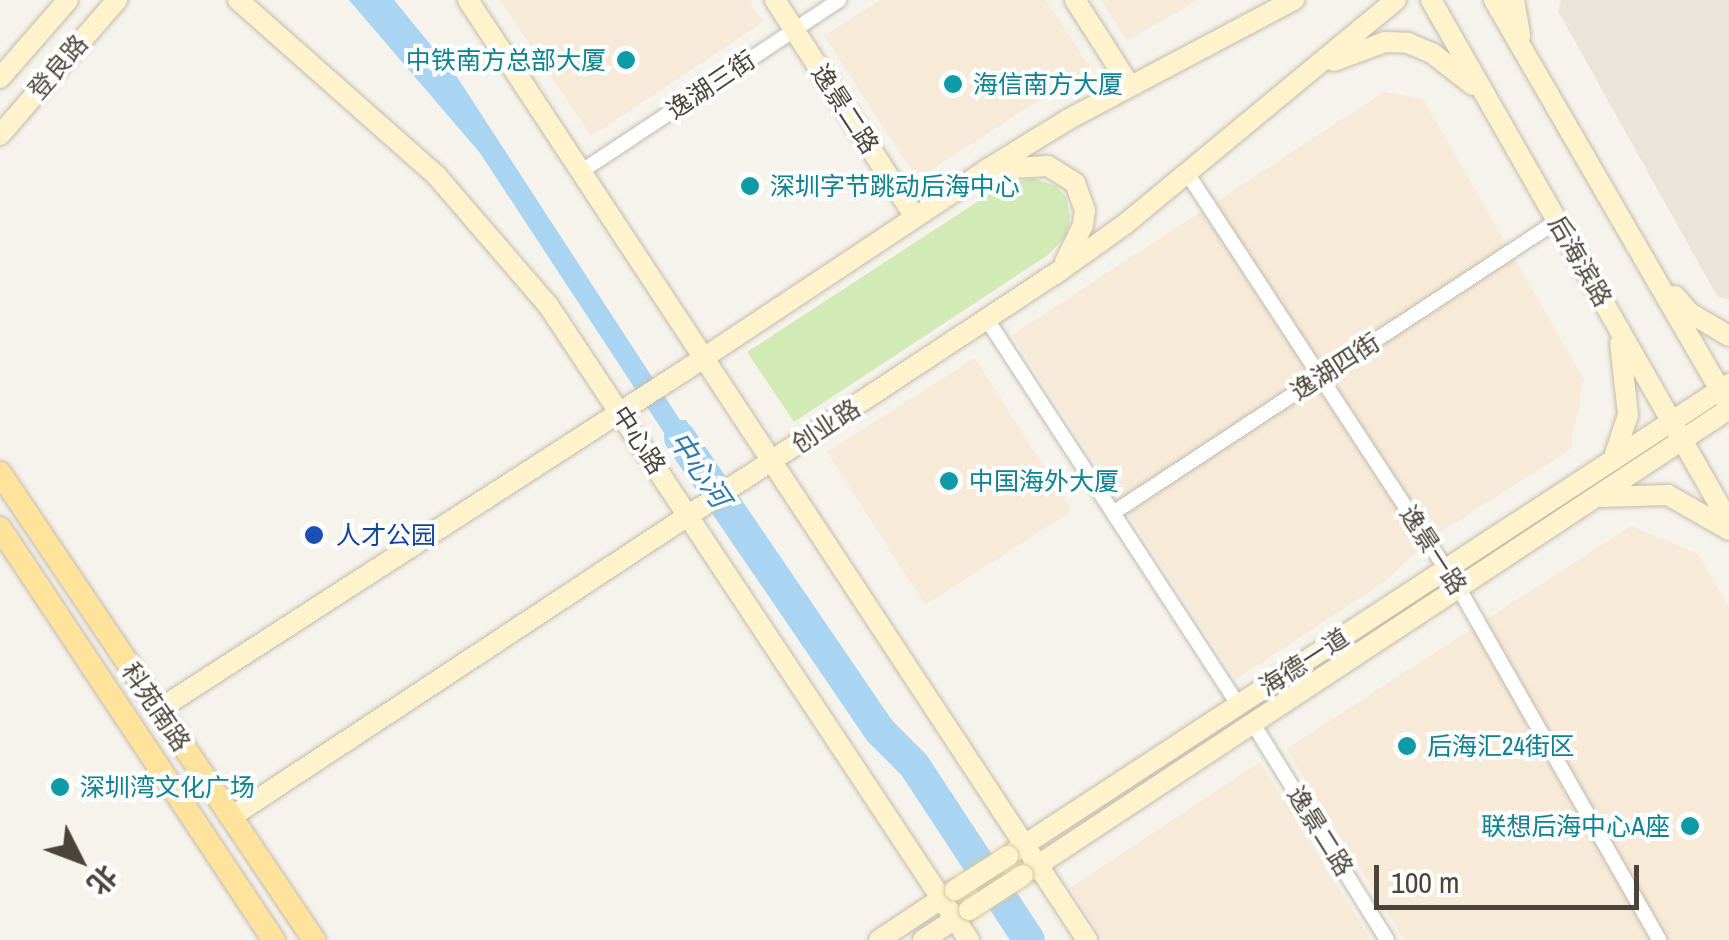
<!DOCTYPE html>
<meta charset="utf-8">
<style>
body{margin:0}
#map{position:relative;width:1729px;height:940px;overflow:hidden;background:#f6f3ec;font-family:"Archivo Narrow","Noto Sans SC",sans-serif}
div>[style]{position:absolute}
.residential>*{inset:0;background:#eae5da}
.commercial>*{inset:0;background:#f7ead8}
.green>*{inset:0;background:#d2eab5}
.water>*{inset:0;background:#a9d4f2}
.river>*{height:32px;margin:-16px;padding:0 16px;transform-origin:16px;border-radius:16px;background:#a9d4f2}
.roads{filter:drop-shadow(0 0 2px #c2bbae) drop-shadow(0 0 2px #c2bbae)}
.street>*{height:14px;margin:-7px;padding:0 7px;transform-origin:7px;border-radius:7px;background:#fff}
.secondary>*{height:20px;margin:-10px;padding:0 10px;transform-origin:10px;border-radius:10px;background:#fff3cd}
.primary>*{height:22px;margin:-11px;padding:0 11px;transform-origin:11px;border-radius:11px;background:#ffe39c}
.bridges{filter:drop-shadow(0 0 2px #d6c79b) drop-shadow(0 0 2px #d6c79b)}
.secondary-bridge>*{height:20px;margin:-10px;padding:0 10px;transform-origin:10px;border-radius:10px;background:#fff3cd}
.dots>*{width:28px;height:28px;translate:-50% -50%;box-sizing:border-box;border:5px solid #fff;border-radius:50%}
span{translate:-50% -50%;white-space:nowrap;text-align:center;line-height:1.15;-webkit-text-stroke:8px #fff;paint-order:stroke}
.culture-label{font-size:25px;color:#0d838f}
.right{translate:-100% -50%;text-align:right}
.left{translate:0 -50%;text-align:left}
.street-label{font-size:25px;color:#4b4439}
.transit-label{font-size:25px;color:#164399}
.water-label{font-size:28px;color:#2e7ab2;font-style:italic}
.north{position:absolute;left:30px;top:810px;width:100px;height:100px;-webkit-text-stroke:8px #fff;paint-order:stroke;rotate:132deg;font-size:28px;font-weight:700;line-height:40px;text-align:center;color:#4b4439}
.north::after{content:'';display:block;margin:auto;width:35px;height:45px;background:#4b4439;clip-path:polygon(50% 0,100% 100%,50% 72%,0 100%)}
.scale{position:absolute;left:1374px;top:865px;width:265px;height:45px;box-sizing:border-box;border:5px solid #4b4439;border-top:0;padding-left:12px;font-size:30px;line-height:35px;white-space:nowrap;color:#4b4439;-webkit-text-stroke:8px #fff;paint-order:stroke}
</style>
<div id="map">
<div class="residential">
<div style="clip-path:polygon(1561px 0,1729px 0,1729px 300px,1717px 296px,1558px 11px)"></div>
</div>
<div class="commercial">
<div style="clip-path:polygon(500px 0,749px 0,763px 22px,591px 136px)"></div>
<div style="clip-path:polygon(880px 0,1046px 0,1090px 67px,917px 179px,824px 36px)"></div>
<div style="clip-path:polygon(1101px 0,1198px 0,1127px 41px)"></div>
<div style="clip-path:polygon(1384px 92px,1423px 99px,1584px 380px,1570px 450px,1431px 538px,1383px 583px,1236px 679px,1012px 335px)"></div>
<div style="clip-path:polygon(975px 358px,1072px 511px,925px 605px,827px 452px)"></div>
<div style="clip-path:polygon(1631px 526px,1698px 554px,1729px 608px,1729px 940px,1404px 940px,1286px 749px)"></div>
<div style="clip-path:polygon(1260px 762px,1371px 940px,1104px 940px,1070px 888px)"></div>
</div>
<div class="green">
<div style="clip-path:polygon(1032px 178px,1056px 186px,1066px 197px,1070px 216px,1067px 235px,1048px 255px,794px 422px,747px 352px,1000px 187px)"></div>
</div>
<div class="water">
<div style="clip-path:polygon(349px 0,394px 0,457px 77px,680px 420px,686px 420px,716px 466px,695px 480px,480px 153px)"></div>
</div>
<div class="river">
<div style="left:680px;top:438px;width:355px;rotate:55.7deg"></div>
<div style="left:880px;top:731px;width:48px;rotate:45deg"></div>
<div style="left:914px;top:765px;width:209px;rotate:56.7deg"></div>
</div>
<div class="roads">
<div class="street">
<div style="left:582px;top:171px;width:309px;rotate:-33.6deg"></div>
<div style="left:1187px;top:173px;width:495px;rotate:56.8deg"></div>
<div style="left:1458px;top:587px;width:406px;rotate:60.3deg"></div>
<div style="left:988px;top:321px;width:458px;rotate:56.9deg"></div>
<div style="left:1113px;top:513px;width:531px;rotate:-33.33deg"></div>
<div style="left:1252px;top:722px;width:256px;rotate:58.2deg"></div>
</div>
<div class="secondary">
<div style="left:238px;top:0;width:264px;rotate:41.5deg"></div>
<div style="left:436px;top:175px;width:172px;rotate:49.3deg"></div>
<div style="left:548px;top:305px;width:762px;rotate:56.46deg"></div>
<div style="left:468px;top:0;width:1126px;rotate:56.63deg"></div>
<div style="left:775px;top:0;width:258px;rotate:57.2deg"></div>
<div style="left:1075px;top:0;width:102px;rotate:57.4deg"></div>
<div style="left:1431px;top:0;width:601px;rotate:60.28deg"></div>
<div style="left:1494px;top:0;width:463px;rotate:59.9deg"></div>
<div style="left:1514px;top:0;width:36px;rotate:80deg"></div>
<div style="left:1334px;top:61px;width:54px;rotate:-20.4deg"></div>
<div style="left:1385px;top:42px;width:23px;rotate:2deg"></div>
<div style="left:1408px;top:43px;width:26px;rotate:23deg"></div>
<div style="left:1432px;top:53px;width:52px;rotate:38deg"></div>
<div style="left:0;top:78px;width:103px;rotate:-48.9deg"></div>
<div style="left:0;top:135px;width:179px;rotate:-49.1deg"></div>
<div style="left:995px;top:169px;width:53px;rotate:-3.2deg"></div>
<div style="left:1048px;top:166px;width:32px;rotate:32deg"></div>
<div style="left:1075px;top:183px;width:29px;rotate:70deg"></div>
<div style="left:1085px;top:210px;width:15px;rotate:98deg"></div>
<div style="left:1083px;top:225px;width:41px;rotate:115.9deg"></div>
<div style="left:1675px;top:296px;width:23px;rotate:49deg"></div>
<div style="left:1690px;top:313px;width:45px;rotate:30.5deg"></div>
<div style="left:1613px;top:460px;width:47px;rotate:-71.6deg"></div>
<div style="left:1628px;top:415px;width:72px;rotate:-96.3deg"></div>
<div style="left:1600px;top:497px;width:68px;rotate:-1.7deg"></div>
<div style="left:1668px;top:495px;width:70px;rotate:29.8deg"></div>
<div style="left:158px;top:710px;width:629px;rotate:-32.81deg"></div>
<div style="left:687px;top:369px;width:359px;rotate:-33.6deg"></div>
<div style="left:986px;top:170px;width:97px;rotate:-31.6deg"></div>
<div style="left:1069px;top:119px;width:255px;rotate:-27.9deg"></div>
<div style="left:231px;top:817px;width:990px;rotate:-33.39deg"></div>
<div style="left:1058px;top:272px;width:81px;rotate:-35.5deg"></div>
<div style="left:1124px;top:225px;width:353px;rotate:-39.6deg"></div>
<div style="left:1015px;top:851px;width:853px;rotate:-33.19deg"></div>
<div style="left:1029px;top:871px;width:839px;rotate:-33.42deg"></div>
<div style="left:879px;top:940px;width:89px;rotate:-33.5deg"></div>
<div style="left:923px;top:940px;width:48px;rotate:-33deg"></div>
</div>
<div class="primary">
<div style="left:0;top:473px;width:563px;rotate:56.08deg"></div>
<div style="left:0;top:528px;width:495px;rotate:56.4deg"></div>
</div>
</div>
<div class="bridges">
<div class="secondary-bridge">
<div style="left:955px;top:890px;width:63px;rotate:-32.7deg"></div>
<div style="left:969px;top:910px;width:64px;rotate:-32.9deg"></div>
</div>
</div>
<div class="dots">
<div style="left:626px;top:60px;background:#0f9aa8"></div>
<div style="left:953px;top:84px;background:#0f9aa8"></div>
<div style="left:750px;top:186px;background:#0f9aa8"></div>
<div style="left:949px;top:481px;background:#0f9aa8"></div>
<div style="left:314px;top:535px;background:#1a4fb4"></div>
<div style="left:1407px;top:746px;background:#0f9aa8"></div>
<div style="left:60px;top:787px;background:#0f9aa8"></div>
<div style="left:1690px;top:826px;background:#0f9aa8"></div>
</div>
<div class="culture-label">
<span class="right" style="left:606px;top:60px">中铁南方总部大厦</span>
<span class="left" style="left:973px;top:84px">海信南方大厦</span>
<span class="left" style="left:770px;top:186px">深圳字节跳动后海中心</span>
<span class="left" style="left:969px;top:481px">中国海外大厦</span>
<span class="left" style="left:1427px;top:746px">后海汇24街区</span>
<span class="left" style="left:80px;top:787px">深圳湾文化广场</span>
<span class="right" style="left:1670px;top:826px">联想后海中心A座</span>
</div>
<div class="street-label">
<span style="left:58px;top:67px;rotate:-49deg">登良路</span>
<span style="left:711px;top:85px;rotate:-34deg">逸湖三街</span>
<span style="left:845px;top:109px;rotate:57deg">逸景二路</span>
<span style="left:1580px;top:261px;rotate:60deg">后海滨路</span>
<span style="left:1335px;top:367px;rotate:-33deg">逸湖四街</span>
<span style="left:826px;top:426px;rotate:-33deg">创业路</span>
<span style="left:639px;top:440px;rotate:57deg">中心路</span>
<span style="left:1433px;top:550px;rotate:57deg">逸景一路</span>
<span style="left:1304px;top:662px;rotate:-33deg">海德一道</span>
<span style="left:156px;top:707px;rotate:56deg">科苑南路</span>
<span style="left:1320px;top:831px;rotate:58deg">逸景二路</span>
</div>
<div class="transit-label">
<span class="left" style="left:336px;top:535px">人才公园</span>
</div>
<div class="water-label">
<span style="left:700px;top:469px;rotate:56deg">中心河</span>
</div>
<div class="north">北</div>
<div class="scale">100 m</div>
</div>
